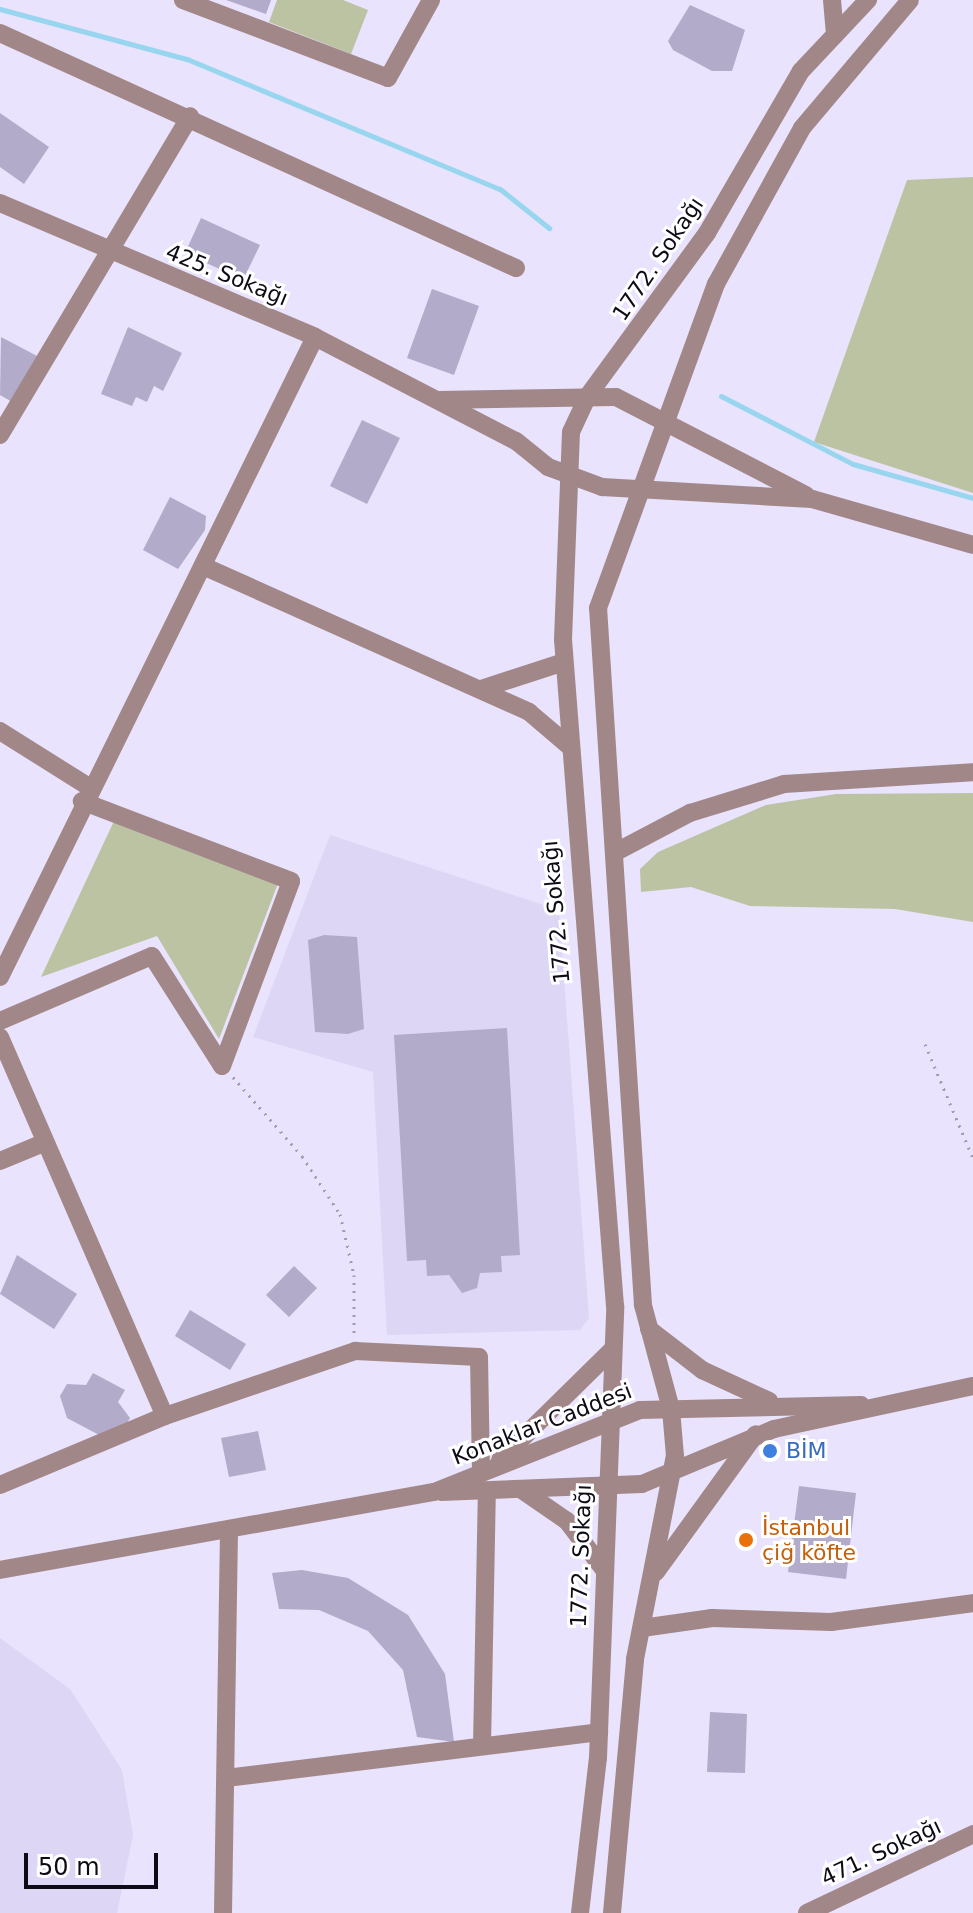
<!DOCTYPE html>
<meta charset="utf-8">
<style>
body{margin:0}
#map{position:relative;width:973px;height:1913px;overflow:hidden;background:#e9e3fd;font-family:"DejaVu Sans",sans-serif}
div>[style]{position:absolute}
.built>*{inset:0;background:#ddd6f5}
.green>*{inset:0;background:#bcc3a3}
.stream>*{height:5px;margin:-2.5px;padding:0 2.5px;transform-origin:2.5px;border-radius:2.5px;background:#98d5ee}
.building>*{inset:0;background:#b2abca}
.path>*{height:3px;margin-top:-1.5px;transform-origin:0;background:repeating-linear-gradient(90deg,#a19cb1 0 2px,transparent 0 8px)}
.minor>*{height:18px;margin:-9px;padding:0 9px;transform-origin:9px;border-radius:9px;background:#a28789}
.dots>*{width:22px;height:22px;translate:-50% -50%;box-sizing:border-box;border:4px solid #fff;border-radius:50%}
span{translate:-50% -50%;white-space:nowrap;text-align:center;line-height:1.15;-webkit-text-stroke:6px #fff;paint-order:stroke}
.street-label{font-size:22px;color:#0e0b16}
.shop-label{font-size:22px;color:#366cbe}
.left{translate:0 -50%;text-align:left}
.food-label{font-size:22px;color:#c56008}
.scale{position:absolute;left:24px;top:1853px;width:134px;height:36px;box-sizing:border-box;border:4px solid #0e0b16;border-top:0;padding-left:10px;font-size:24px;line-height:28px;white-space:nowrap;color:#0e0b16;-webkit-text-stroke:6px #fff;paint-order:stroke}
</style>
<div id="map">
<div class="built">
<div style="clip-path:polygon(330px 835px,559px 910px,589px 1318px,580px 1330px,387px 1335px,373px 1072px,253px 1037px)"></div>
<div style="clip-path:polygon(0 1638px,70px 1689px,122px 1770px,133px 1835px,117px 1913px,0 1913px)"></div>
</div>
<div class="green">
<div style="clip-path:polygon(277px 0,343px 0,368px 10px,351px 54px,269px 22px)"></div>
<div style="clip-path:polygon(973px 177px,973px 493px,814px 442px,907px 180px)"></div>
<div style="clip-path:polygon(973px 793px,973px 922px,895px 909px,750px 906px,691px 887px,641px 892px,640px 869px,658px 852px,766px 805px,836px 794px)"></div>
<div style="clip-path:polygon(114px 821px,280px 878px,219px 1039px,157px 936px,41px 977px)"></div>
</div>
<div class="stream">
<div style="left:0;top:9px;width:194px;rotate:15deg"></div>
<div style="left:187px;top:59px;width:339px;rotate:22.6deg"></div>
<div style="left:500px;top:189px;width:63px;rotate:38.5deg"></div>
<div style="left:721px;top:396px;width:148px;rotate:27.3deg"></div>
<div style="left:853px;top:464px;width:125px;rotate:15.8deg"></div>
</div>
<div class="building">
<div style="clip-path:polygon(226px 0,271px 0,266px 14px)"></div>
<div style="clip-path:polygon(690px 5px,745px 30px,732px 71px,712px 71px,673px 50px,668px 41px)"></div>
<div style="clip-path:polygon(0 113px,49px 147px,24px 184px,0 167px)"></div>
<div style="clip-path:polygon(201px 218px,260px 245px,243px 280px,185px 253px)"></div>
<div style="clip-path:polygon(432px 289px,479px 306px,454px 375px,407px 358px)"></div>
<div style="clip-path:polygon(128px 327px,182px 353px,163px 391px,154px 386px,147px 402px,136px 397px,132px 406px,101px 394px)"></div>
<div style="clip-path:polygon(1px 337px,39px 357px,14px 403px,0 395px)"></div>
<div style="clip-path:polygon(362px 420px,400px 438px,367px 504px,330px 486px)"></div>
<div style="clip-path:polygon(170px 497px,206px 516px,205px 530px,178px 569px,143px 550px)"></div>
<div style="clip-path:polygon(324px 935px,357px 937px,364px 1029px,348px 1034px,315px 1032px,308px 940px)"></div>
<div style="clip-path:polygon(507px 1028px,520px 1255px,501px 1256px,502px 1272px,480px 1273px,477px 1288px,462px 1293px,449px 1275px,427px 1276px,426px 1260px,407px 1261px,394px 1035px)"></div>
<div style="clip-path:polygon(17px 1255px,77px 1294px,54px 1329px,0 1294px)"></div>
<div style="clip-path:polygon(294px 1266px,317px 1288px,289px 1317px,266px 1295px)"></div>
<div style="clip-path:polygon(190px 1310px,246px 1344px,230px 1370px,175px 1336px)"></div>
<div style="clip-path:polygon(93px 1373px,125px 1390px,118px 1402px,130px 1418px,123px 1430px,101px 1436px,67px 1418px,60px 1396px,67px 1384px,86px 1385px)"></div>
<div style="clip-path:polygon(258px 1431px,266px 1470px,229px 1477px,221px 1438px)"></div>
<div style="clip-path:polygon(799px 1486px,856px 1493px,846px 1579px,788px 1572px)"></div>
<div style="clip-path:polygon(302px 1570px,348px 1578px,408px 1615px,445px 1674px,454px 1742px,417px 1737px,403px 1670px,368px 1631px,319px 1610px,279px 1609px,272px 1573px)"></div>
<div style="clip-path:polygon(710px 1712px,747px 1714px,745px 1773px,707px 1772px)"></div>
</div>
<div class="path">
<div style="left:925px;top:1044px;width:124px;rotate:67.2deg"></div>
<div style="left:233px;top:1077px;width:105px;rotate:48.9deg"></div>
<div style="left:302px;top:1156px;width:69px;rotate:56.8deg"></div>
<div style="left:340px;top:1214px;width:63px;rotate:77.1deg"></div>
<div style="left:354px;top:1275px;width:59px;rotate:90deg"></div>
</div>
<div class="minor">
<div style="left:183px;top:0;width:219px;rotate:20.8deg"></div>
<div style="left:388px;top:78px;width:89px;rotate:-61.1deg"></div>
<div style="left:832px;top:0;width:35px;rotate:85deg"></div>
<div style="left:0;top:33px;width:567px;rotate:24.49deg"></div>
<div style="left:0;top:203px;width:342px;rotate:23deg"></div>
<div style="left:315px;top:337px;width:226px;rotate:27.4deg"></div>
<div style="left:516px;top:441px;width:41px;rotate:39.1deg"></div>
<div style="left:548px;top:467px;width:58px;rotate:20.3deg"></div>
<div style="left:602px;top:487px;width:210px;rotate:3.3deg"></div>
<div style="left:812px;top:499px;width:167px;rotate:15.9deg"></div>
<div style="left:439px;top:400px;width:177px;rotate:-1deg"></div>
<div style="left:616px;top:397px;width:214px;rotate:27.3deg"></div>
<div style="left:0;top:435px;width:371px;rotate:-59.2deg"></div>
<div style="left:203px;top:566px;width:357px;rotate:24.1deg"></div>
<div style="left:529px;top:712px;width:52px;rotate:40.4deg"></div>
<div style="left:481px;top:689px;width:87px;rotate:-18deg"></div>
<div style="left:0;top:731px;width:105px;rotate:32.2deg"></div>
<div style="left:614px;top:853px;width:86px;rotate:-27.8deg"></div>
<div style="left:690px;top:813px;width:98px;rotate:-17.1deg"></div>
<div style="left:784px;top:784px;width:189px;rotate:-3.6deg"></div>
<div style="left:0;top:977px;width:713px;rotate:-63.79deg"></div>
<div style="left:0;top:1021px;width:165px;rotate:-23.2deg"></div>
<div style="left:152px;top:956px;width:130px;rotate:57.5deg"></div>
<div style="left:222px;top:1066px;width:197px;rotate:-69.5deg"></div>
<div style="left:291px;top:881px;width:224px;rotate:-159.1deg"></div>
<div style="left:0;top:1037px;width:413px;rotate:66.5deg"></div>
<div style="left:0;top:1161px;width:44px;rotate:-22.5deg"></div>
<div style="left:649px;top:1329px;width:67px;rotate:37.7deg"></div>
<div style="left:702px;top:1370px;width:74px;rotate:24.8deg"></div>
<div style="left:500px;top:1460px;width:157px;rotate:-44.5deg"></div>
<div style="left:0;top:1485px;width:179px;rotate:-22.7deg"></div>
<div style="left:165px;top:1416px;width:201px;rotate:-18.9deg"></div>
<div style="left:355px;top:1351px;width:124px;rotate:2.8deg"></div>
<div style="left:479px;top:1357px;width:115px;rotate:89deg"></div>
<div style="left:522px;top:1490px;width:55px;rotate:34.6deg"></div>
<div style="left:567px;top:1521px;width:63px;rotate:52.8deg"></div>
<div style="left:441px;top:1492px;width:201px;rotate:-2.3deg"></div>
<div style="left:642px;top:1484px;width:143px;rotate:-22.6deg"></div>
<div style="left:774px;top:1429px;width:204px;rotate:-12.2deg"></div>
<div style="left:0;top:1570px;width:441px;rotate:-10.2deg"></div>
<div style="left:434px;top:1492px;width:222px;rotate:-21.7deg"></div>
<div style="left:640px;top:1410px;width:221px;rotate:-1.3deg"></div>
<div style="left:656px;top:1572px;width:170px;rotate:-54.1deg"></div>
<div style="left:642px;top:1628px;width:71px;rotate:-8.1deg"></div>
<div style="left:712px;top:1618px;width:119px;rotate:1.9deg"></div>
<div style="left:831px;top:1622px;width:143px;rotate:-7.6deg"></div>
<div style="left:482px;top:1746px;width:253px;rotate:-88.9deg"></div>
<div style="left:226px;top:1778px;width:376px;rotate:-7deg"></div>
<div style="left:223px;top:1913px;width:382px;rotate:-89.1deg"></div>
<div style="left:580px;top:1913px;width:156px;rotate:-83.4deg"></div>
<div style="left:598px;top:1758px;width:452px;rotate:-87.8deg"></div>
<div style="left:615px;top:1306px;width:668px;rotate:-94.46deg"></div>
<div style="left:563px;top:640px;width:208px;rotate:-87.8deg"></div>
<div style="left:571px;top:432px;width:38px;rotate:-65deg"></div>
<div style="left:587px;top:397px;width:203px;rotate:-53.8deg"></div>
<div style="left:707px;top:233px;width:187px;rotate:-59.9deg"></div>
<div style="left:801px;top:71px;width:98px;rotate:-46.7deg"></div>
<div style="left:612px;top:1913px;width:255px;rotate:-84.8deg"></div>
<div style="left:635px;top:1659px;width:207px;rotate:-78.9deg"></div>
<div style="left:675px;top:1456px;width:47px;rotate:-94.9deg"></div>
<div style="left:671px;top:1409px;width:108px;rotate:-105.1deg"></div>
<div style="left:643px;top:1305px;width:698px;rotate:-93.69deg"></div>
<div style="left:598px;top:608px;width:345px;rotate:-70deg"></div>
<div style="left:716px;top:284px;width:178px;rotate:-61.1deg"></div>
<div style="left:802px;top:128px;width:167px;rotate:-49.8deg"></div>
<div style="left:807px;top:1913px;width:184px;rotate:-25.4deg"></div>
</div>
<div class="dots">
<div style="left:770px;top:1451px;background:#3f7fe0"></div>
<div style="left:746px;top:1540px;background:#e8710a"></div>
</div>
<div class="street-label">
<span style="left:658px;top:259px;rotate:-56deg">1772. Sokağı</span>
<span style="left:227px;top:275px;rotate:22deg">425. Sokağı</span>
<span style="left:556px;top:912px;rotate:-95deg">1772. Sokağı</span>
<span style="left:542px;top:1424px;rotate:-21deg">Konaklar Caddesi</span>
<span style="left:581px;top:1556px;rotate:-88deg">1772. Sokağı</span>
<span style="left:881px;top:1852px;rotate:-25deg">471. Sokağı</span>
</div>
<div class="shop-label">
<span class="left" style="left:786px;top:1451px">BİM</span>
</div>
<div class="food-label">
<span class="left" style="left:762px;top:1540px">İstanbul<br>çiğ köfte</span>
</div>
<div class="scale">50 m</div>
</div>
